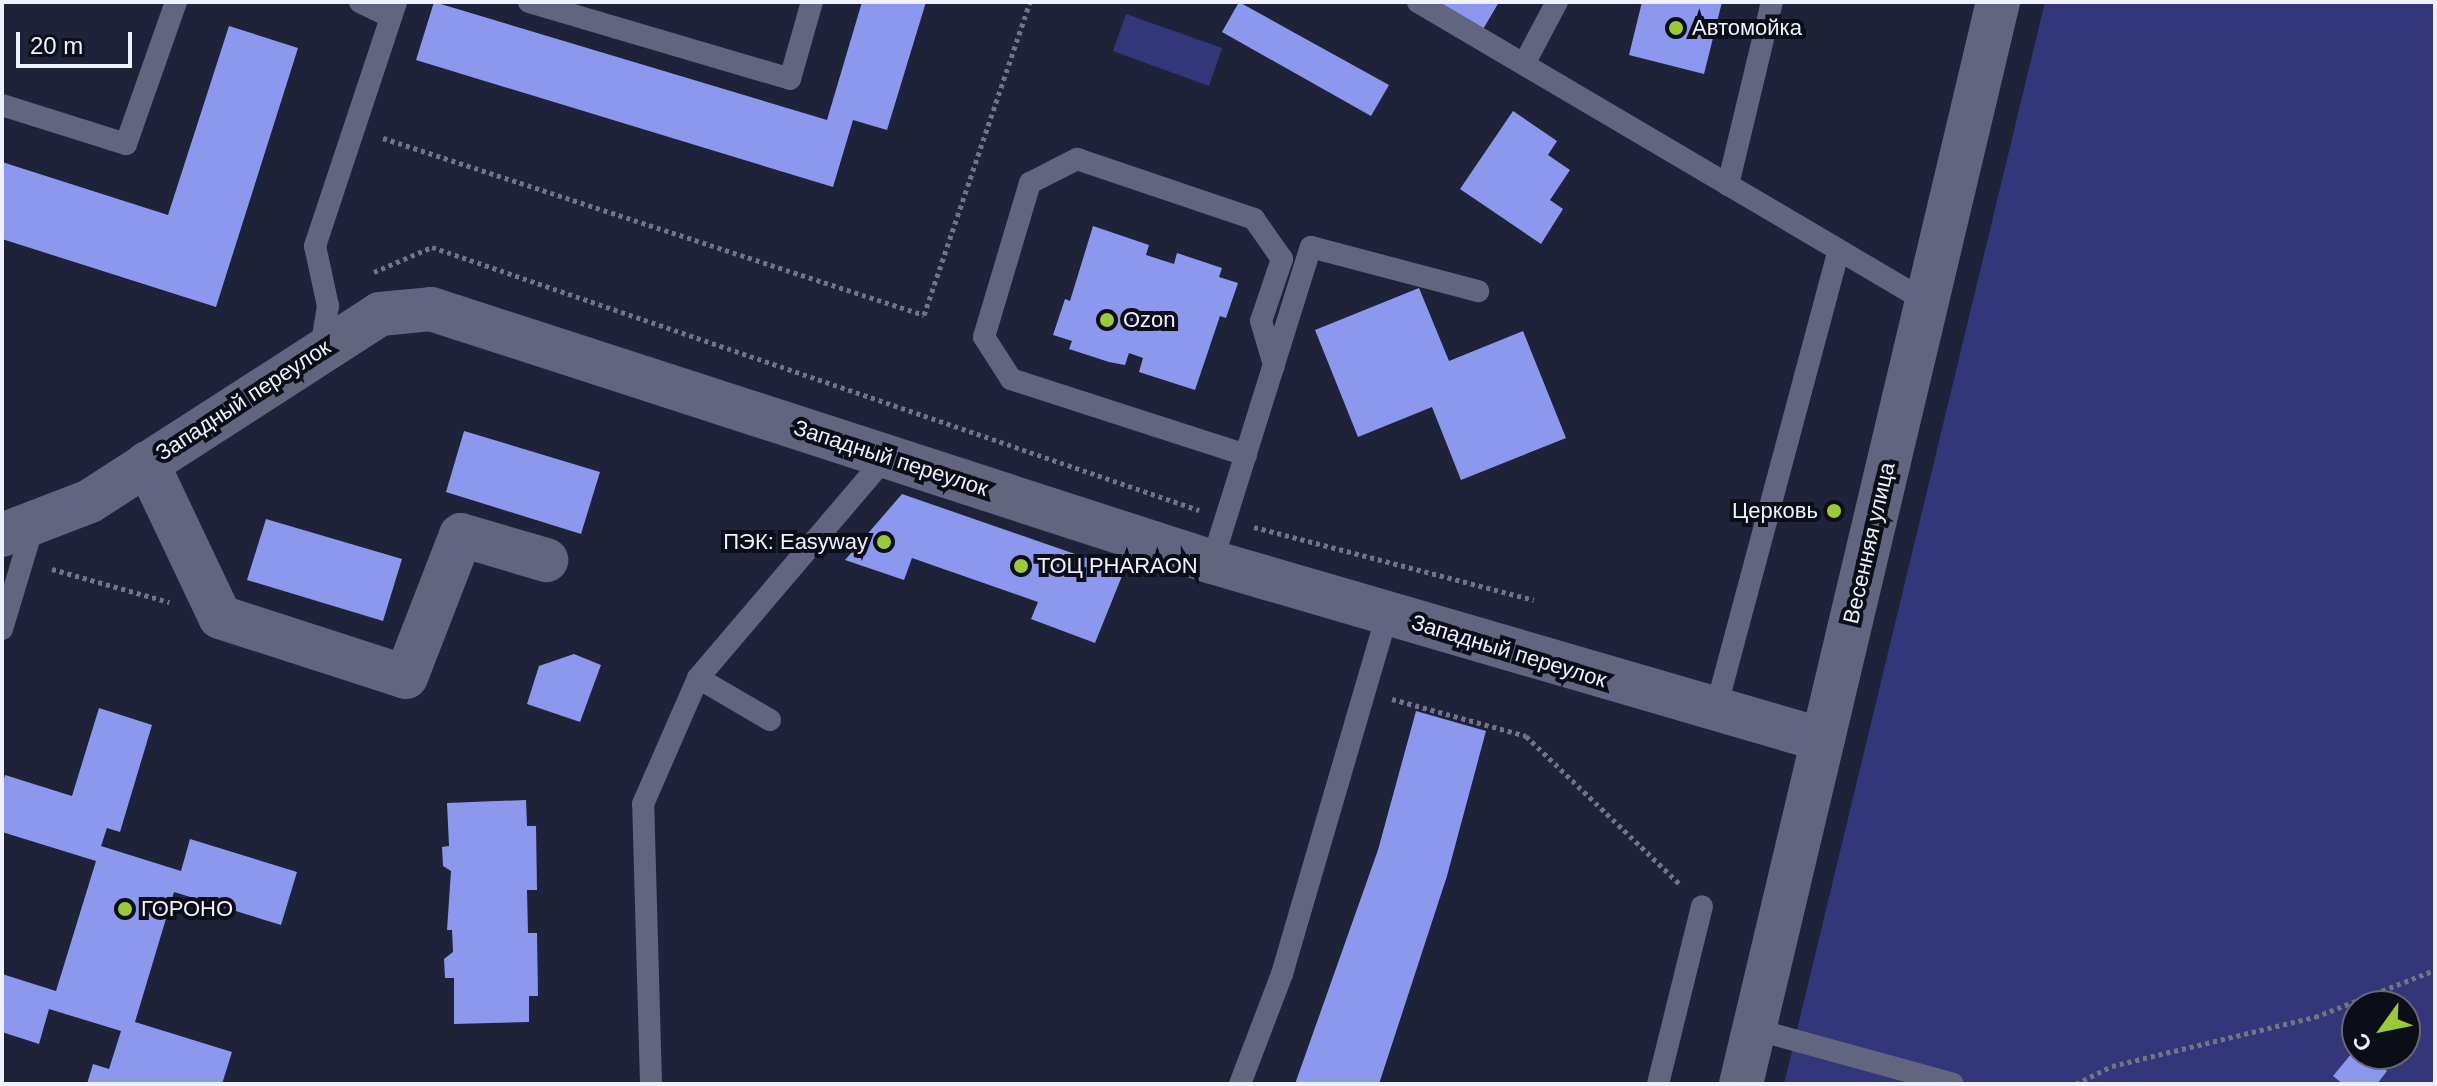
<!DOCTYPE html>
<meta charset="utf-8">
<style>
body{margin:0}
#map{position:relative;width:2437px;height:1086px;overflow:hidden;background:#1f2339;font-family:Helvetica,sans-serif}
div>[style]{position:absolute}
.green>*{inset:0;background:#33377a}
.building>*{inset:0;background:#8c98ee}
.path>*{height:5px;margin-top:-2.5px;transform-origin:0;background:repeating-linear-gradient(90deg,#717487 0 4px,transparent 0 8px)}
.service>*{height:22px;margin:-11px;padding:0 11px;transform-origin:11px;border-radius:11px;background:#616580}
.minor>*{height:44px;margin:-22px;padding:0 22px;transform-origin:22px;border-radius:22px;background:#616580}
.tertiary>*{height:44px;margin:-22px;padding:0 22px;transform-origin:22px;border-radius:22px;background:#616580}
.dots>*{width:22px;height:22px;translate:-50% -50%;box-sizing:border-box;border:4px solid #0b0d17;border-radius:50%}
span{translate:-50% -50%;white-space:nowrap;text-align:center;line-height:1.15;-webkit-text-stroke:8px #0b0d17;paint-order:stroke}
.poi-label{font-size:22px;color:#eff1fe}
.left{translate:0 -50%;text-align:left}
.right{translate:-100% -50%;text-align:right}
.street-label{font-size:22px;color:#eff1fe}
.frame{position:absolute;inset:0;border:4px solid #eff1fe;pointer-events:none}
.north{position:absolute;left:2341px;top:990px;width:80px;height:80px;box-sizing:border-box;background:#0b0d17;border:2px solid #666873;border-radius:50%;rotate:237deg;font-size:22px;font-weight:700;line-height:32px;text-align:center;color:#eff1fe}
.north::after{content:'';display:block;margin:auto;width:28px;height:36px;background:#99cb35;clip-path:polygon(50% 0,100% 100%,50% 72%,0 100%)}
.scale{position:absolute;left:16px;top:32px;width:116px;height:36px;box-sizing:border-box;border:4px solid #eff1fe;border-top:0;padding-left:10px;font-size:24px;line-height:28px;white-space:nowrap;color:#eff1fe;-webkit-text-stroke:6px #0b0d17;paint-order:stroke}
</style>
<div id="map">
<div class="green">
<div style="clip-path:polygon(evenodd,2045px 2px,2435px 2px,2435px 1084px,1784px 1084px,2045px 2px,2357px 1006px,2405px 1006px,2405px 1054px,2357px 1054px,2357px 1006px)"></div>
<div style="clip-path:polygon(1126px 14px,1222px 48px,1209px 86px,1113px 51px)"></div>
</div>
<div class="building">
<div style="clip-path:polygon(434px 2px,827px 120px,862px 2px,926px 2px,887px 130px,853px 120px,833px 187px,416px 60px)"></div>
<div style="clip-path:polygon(1239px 2px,1389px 85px,1371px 116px,1222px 32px)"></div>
<div style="clip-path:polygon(1432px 2px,1499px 2px,1482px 31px)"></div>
<div style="clip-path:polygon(1642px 2px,1722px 2px,1704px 74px,1629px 55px)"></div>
<div style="clip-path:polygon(229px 26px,298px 48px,216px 307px,2px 239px,2px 162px,168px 215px)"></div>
<div style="clip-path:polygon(1513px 111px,1557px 141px,1548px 155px,1570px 170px,1550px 200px,1563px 209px,1541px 244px,1460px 189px)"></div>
<div style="clip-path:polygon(1093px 226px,1149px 245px,1146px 255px,1174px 264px,1177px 253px,1222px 268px,1219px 277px,1238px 283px,1226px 318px,1220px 316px,1195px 390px,1139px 372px,1143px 358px,1129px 353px,1125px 365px,1109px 362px,1069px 349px,1072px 341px,1053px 335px,1065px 299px,1070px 301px)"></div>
<div style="clip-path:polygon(1419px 288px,1449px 361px,1523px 331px,1566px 438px,1461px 480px,1432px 407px,1358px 437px,1315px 330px)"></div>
<div style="clip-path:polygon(464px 431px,600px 472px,581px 534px,446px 492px)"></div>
<div style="clip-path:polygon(902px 494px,1124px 571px,1095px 643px,1031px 619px,1038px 602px,912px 558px,904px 580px,845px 560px)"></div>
<div style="clip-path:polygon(266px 519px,402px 559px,383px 621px,247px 580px)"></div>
<div style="clip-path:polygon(574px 654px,601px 665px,580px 722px,527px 704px,539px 666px)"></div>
<div style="clip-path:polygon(99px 708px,152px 725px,120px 832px,107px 828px,101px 846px,181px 871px,190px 839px,297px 872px,281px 925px,174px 892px,135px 1022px,232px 1052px,222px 1084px,87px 1084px,93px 1064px,109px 1069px,121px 1031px,49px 1009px,39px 1044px,2px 1032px,2px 974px,56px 991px,96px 861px,2px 832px,2px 786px,5px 775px,72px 796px)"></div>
<div style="clip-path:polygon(1416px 711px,1486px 731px,1447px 876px,1379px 1084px,1295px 1084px,1378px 850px)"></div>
<div style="clip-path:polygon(526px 800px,527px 826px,536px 826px,537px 890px,527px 890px,528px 933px,537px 933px,538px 996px,529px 996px,529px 1022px,454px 1024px,454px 978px,445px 978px,444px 959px,453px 952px,452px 930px,447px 930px,451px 871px,443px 866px,442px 847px,449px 846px,447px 803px)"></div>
<div style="clip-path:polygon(2357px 1047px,2357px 1054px,2367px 1054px,2387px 1071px,2377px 1084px,2343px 1084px,2333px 1076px)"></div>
</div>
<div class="path">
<div style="left:383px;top:138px;width:569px;rotate:18.12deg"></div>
<div style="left:924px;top:315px;width:330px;rotate:-71.3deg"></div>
<div style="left:374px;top:272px;width:63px;rotate:-23.3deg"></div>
<div style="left:432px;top:247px;width:811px;rotate:18.93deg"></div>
<div style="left:1254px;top:527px;width:289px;rotate:14.6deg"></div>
<div style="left:52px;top:569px;width:122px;rotate:15.8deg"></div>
<div style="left:1392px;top:699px;width:139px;rotate:15.4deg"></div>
<div style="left:1526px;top:736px;width:215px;rotate:43.9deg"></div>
<div style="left:2076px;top:1084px;width:40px;rotate:-26.6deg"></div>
<div style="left:2112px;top:1066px;width:209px;rotate:-13.6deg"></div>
<div style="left:2315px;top:1017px;width:129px;rotate:-21.4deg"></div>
</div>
<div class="service">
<div style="left:360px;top:2px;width:34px;rotate:26deg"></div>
<div style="left:529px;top:2px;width:272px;rotate:16.4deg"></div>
<div style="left:790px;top:79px;width:80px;rotate:-74.1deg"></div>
<div style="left:1418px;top:2px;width:591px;rotate:30.51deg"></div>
<div style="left:1524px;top:64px;width:70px;rotate:-62deg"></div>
<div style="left:2px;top:105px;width:130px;rotate:17.5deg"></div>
<div style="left:126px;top:144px;width:151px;rotate:-70.6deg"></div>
<div style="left:1728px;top:185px;width:188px;rotate:-76.5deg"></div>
<div style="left:321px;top:348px;width:43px;rotate:-80.5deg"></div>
<div style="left:328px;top:306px;width:61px;rotate:-102.2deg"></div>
<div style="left:315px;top:246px;width:257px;rotate:-71.6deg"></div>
<div style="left:1246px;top:455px;width:247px;rotate:-162.1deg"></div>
<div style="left:1011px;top:379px;width:50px;rotate:-122.7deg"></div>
<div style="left:984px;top:337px;width:161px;rotate:-73.4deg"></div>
<div style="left:1030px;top:183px;width:53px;rotate:-27.1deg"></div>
<div style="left:1077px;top:159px;width:187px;rotate:18.7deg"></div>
<div style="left:1254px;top:219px;width:49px;rotate:55deg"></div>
<div style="left:1282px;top:259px;width:65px;rotate:108.7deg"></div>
<div style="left:1261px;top:321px;width:46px;rotate:73.5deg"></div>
<div style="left:1212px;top:562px;width:330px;rotate:-72.6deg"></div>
<div style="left:1311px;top:247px;width:173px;rotate:14.8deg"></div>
<div style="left:2px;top:629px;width:111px;rotate:-73.2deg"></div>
<div style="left:1715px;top:712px;width:478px;rotate:-75deg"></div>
<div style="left:770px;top:720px;width:83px;rotate:-149.7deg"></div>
<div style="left:698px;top:678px;width:290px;rotate:-49.6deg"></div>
<div style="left:1754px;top:1029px;width:206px;rotate:15.4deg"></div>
<div style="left:651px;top:1084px;width:280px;rotate:-91.6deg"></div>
<div style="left:643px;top:804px;width:137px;rotate:-66.4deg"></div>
<div style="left:1240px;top:1084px;width:118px;rotate:-69.1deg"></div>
<div style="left:1282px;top:974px;width:375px;rotate:-73.7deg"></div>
<div style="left:1658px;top:1084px;width:183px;rotate:-76.1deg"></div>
</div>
<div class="minor">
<div style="left:147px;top:463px;width:170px;rotate:64.6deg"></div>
<div style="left:220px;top:617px;width:195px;rotate:17.9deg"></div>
<div style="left:406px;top:677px;width:152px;rotate:-68.8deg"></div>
<div style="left:461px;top:535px;width:89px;rotate:16.4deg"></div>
<div style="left:2px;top:535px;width:94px;rotate:-21.1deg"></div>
<div style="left:90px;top:501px;width:345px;rotate:-32.8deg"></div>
<div style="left:380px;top:314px;width:51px;rotate:-5.6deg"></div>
<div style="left:431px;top:309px;width:821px;rotate:17.95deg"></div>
<div style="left:1212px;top:562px;width:636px;rotate:16.24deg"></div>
</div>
<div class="tertiary">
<div style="left:1741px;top:1084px;width:1112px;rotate:-76.64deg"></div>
</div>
<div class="dots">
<div style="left:1676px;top:28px;background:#99cb35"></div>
<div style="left:1107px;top:320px;background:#99cb35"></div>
<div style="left:1834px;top:511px;background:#99cb35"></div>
<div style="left:884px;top:542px;background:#99cb35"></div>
<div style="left:1021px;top:566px;background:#99cb35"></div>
<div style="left:125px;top:909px;background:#99cb35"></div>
</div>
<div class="poi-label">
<span class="left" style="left:1692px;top:28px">Автомойка</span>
<span class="left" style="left:1123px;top:320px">Ozon</span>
<span class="right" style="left:1818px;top:511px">Церковь</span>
<span class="right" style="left:868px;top:542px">ПЭК: Easyway</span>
<span class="left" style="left:1037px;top:566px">ТОЦ PHARAON</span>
<span class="left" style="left:141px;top:909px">ГОРОНО</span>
</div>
<div class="street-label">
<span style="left:243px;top:400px;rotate:-33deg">Западный переулок</span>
<span style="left:891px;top:458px;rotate:18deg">Западный переулок</span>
<span style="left:1869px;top:543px;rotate:-77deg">Весенняя улица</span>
<span style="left:1509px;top:651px;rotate:17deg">Западный переулок</span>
</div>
<div class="frame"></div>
<div class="north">С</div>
<div class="scale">20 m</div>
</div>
